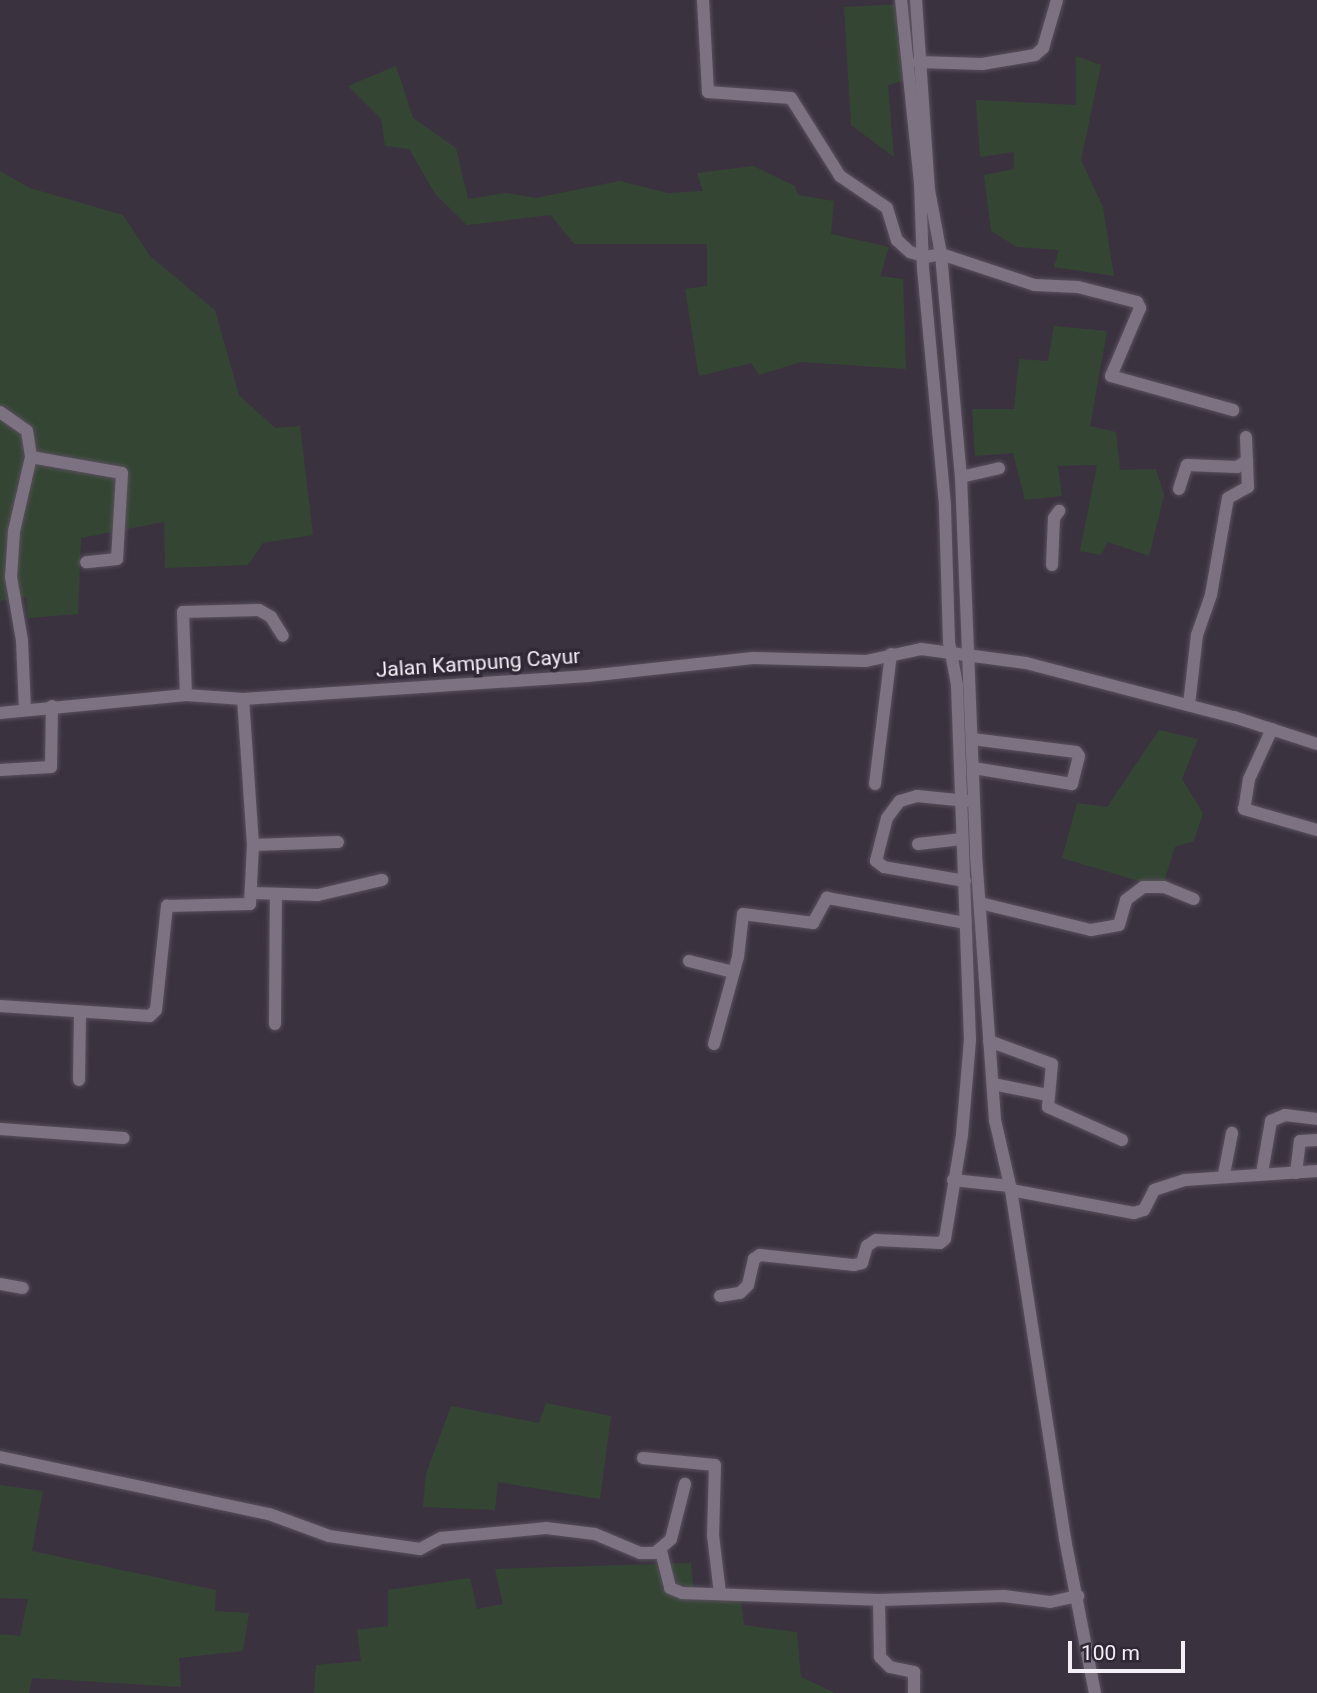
<!DOCTYPE html>
<style>
body{margin:0}
#map{position:relative;width:1317px;height:1693px;overflow:hidden;background:#3b3240;font-family:Roboto,sans-serif}
div>[style]{position:absolute}
.green>*{inset:0;background:#344633}
.roads{filter:drop-shadow(0 0 2px #59505d) drop-shadow(0 0 2px #59505d)}
.minor>*{height:12px;margin:-6px;padding:0 6px;transform-origin:6px;border-radius:6px;background:#7d7282}
span{translate:-50% -50%;white-space:nowrap;text-align:center;line-height:1.15;-webkit-text-stroke:7px #312836;paint-order:stroke}
.street-label{font-size:21px;color:#f4eef7}
.scale{position:absolute;left:1068px;top:1641px;width:117px;height:32px;box-sizing:border-box;border:4px solid #f4eef7;border-top:0;padding-left:9px;font-size:21px;line-height:24px;white-space:nowrap;color:#f4eef7;-webkit-text-stroke:5px #312836;paint-order:stroke}
</style>
<div id="map">
<div class="green">
<div style="clip-path:polygon(906px 4px,910px 79px,888px 85px,894px 157px,851px 125px,844px 7px)"></div>
<div style="clip-path:polygon(1076px 56px,1101px 65px,1081px 160px,1103px 207px,1114px 276px,1054px 267px,1059px 250px,1017px 247px,991px 231px,984px 175px,1014px 169px,1014px 152px,980px 157px,976px 100px,1076px 105px)"></div>
<div style="clip-path:polygon(396px 66px,413px 118px,456px 148px,468px 199px,506px 193px,536px 198px,619px 181px,668px 193px,703px 191px,697px 173px,753px 166px,795px 186px,798px 195px,834px 201px,831px 234px,889px 247px,880px 276px,903px 279px,906px 369px,801px 362px,759px 375px,751px 363px,699px 376px,685px 289px,707px 286px,707px 244px,574px 244px,551px 215px,467px 225px,436px 195px,409px 149px,385px 146px,381px 119px,348px 86px)"></div>
<div style="clip-path:polygon(0 171px,30px 188px,123px 215px,150px 256px,215px 310px,239px 395px,275px 428px,300px 426px,313px 535px,263px 543px,248px 565px,165px 568px,164px 522px,81px 538px,78px 614px,28px 618px,26px 597px,0 601px)"></div>
<div style="clip-path:polygon(1054px 326px,1107px 331px,1090px 426px,1116px 432px,1120px 470px,1156px 469px,1164px 495px,1149px 556px,1108px 542px,1101px 555px,1080px 551px,1097px 465px,1058px 466px,1062px 496px,1025px 500px,1013px 453px,975px 456px,972px 409px,1014px 409px,1019px 359px,1048px 361px)"></div>
<div style="clip-path:polygon(1159px 730px,1198px 739px,1182px 779px,1203px 813px,1194px 841px,1175px 847px,1162px 888px,1062px 858px,1077px 803px,1107px 807px)"></div>
<div style="clip-path:polygon(546px 1403px,611px 1416px,600px 1499px,498px 1482px,495px 1510px,423px 1507px,426px 1474px,451px 1406px,539px 1423px)"></div>
<div style="clip-path:polygon(0 1485px,43px 1491px,32px 1551px,216px 1590px,215px 1611px,249px 1613px,243px 1651px,179px 1658px,181px 1687px,32px 1678px,29px 1693px,0 1693px,0 1634px,20px 1636px,28px 1599px,0 1598px)"></div>
<div style="clip-path:polygon(691px 1563px,694px 1594px,741px 1600px,744px 1625px,797px 1632px,801px 1677px,835px 1693px,314px 1693px,316px 1665px,361px 1661px,357px 1630px,388px 1626px,388px 1590px,470px 1578px,477px 1609px,503px 1604px,495px 1569px)"></div>
</div>
<div class="roads">
<div class="minor">
<div style="left:703px;top:0;width:92px;rotate:86.9deg"></div>
<div style="left:708px;top:92px;width:83px;rotate:4.1deg"></div>
<div style="left:791px;top:98px;width:92px;rotate:57.9deg"></div>
<div style="left:840px;top:176px;width:57px;rotate:34.2deg"></div>
<div style="left:887px;top:208px;width:34px;rotate:73deg"></div>
<div style="left:897px;top:240px;width:18px;rotate:43deg"></div>
<div style="left:910px;top:252px;width:17px;rotate:17deg"></div>
<div style="left:926px;top:257px;width:15px;rotate:-11deg"></div>
<div style="left:941px;top:254px;width:99px;rotate:18.3deg"></div>
<div style="left:1035px;top:285px;width:43px;rotate:2.7deg"></div>
<div style="left:1078px;top:287px;width:61px;rotate:14.3deg"></div>
<div style="left:1137px;top:302px;width:7px;rotate:63deg"></div>
<div style="left:1140px;top:308px;width:74px;rotate:113.1deg"></div>
<div style="left:1111px;top:376px;width:127px;rotate:15.6deg"></div>
<div style="left:916px;top:0;width:190px;rotate:86.1deg"></div>
<div style="left:929px;top:190px;width:65px;rotate:79.4deg"></div>
<div style="left:941px;top:254px;width:224px;rotate:84.9deg"></div>
<div style="left:961px;top:477px;width:378px;rotate:87.7deg"></div>
<div style="left:976px;top:855px;width:266px;rotate:85.9deg"></div>
<div style="left:995px;top:1120px;width:72px;rotate:77.1deg"></div>
<div style="left:1011px;top:1190px;width:353px;rotate:81.2deg"></div>
<div style="left:1065px;top:1539px;width:157px;rotate:79deg"></div>
<div style="left:918px;top:62px;width:64px;rotate:1.8deg"></div>
<div style="left:982px;top:64px;width:54px;rotate:-9.6deg"></div>
<div style="left:1035px;top:55px;width:11px;rotate:-41deg"></div>
<div style="left:1043px;top:48px;width:50px;rotate:-73.7deg"></div>
<div style="left:0;top:412px;width:33px;rotate:35deg"></div>
<div style="left:27px;top:431px;width:26px;rotate:81deg"></div>
<div style="left:31px;top:457px;width:76px;rotate:102.9deg"></div>
<div style="left:14px;top:531px;width:46px;rotate:93.7deg"></div>
<div style="left:11px;top:577px;width:65px;rotate:80.2deg"></div>
<div style="left:22px;top:641px;width:69px;rotate:87.5deg"></div>
<div style="left:31px;top:457px;width:92px;rotate:10deg"></div>
<div style="left:122px;top:473px;width:86px;rotate:93.3deg"></div>
<div style="left:117px;top:559px;width:31px;rotate:174deg"></div>
<div style="left:961px;top:477px;width:39px;rotate:-13deg"></div>
<div style="left:1179px;top:489px;width:25px;rotate:-72deg"></div>
<div style="left:1187px;top:465px;width:50px;rotate:2.3deg"></div>
<div style="left:1237px;top:467px;width:12px;rotate:-31deg"></div>
<div style="left:1052px;top:565px;width:47px;rotate:-87.6deg"></div>
<div style="left:1054px;top:518px;width:9px;rotate:-54deg"></div>
<div style="left:186px;top:695px;width:83px;rotate:-92.1deg"></div>
<div style="left:183px;top:612px;width:76px;rotate:-1.5deg"></div>
<div style="left:259px;top:610px;width:14px;rotate:30deg"></div>
<div style="left:271px;top:617px;width:22px;rotate:58deg"></div>
<div style="left:1189px;top:705px;width:70px;rotate:-83.5deg"></div>
<div style="left:1197px;top:635px;width:42px;rotate:-70.7deg"></div>
<div style="left:1211px;top:595px;width:98px;rotate:-80.1deg"></div>
<div style="left:1228px;top:498px;width:23px;rotate:-29deg"></div>
<div style="left:1248px;top:487px;width:50px;rotate:-92.3deg"></div>
<div style="left:0;top:713px;width:187px;rotate:-5.5deg"></div>
<div style="left:186px;top:695px;width:57px;rotate:4deg"></div>
<div style="left:243px;top:699px;width:346px;rotate:-3.8deg"></div>
<div style="left:588px;top:676px;width:166px;rotate:-6.2deg"></div>
<div style="left:753px;top:658px;width:113px;rotate:1.5deg"></div>
<div style="left:866px;top:661px;width:56px;rotate:-12.3deg"></div>
<div style="left:921px;top:649px;width:106px;rotate:7.6deg"></div>
<div style="left:1026px;top:663px;width:215px;rotate:14.6deg"></div>
<div style="left:1234px;top:717px;width:87px;rotate:18deg"></div>
<div style="left:1272px;top:729px;width:55px;rotate:114.7deg"></div>
<div style="left:1249px;top:779px;width:30px;rotate:99deg"></div>
<div style="left:1244px;top:809px;width:76px;rotate:16deg"></div>
<div style="left:972px;top:739px;width:105px;rotate:7.1deg"></div>
<div style="left:1076px;top:752px;width:5px;rotate:53deg"></div>
<div style="left:1079px;top:756px;width:29px;rotate:104deg"></div>
<div style="left:1072px;top:784px;width:100px;rotate:-170.8deg"></div>
<div style="left:0;top:770px;width:51px;rotate:-3.4deg"></div>
<div style="left:51px;top:767px;width:61px;rotate:-89.1deg"></div>
<div style="left:875px;top:784px;width:131px;rotate:-83deg"></div>
<div style="left:918px;top:844px;width:44px;rotate:-6.5deg"></div>
<div style="left:253px;top:845px;width:85px;rotate:-2deg"></div>
<div style="left:965px;top:881px;width:82px;rotate:-170.2deg"></div>
<div style="left:884px;top:867px;width:10px;rotate:-143deg"></div>
<div style="left:876px;top:861px;width:44px;rotate:-75.7deg"></div>
<div style="left:887px;top:818px;width:21px;rotate:-53deg"></div>
<div style="left:900px;top:801px;width:18px;rotate:-16deg"></div>
<div style="left:917px;top:796px;width:50px;rotate:5.7deg"></div>
<div style="left:253px;top:893px;width:65px;rotate:1.8deg"></div>
<div style="left:318px;top:895px;width:66px;rotate:-13.2deg"></div>
<div style="left:980px;top:903px;width:114px;rotate:13.7deg"></div>
<div style="left:1091px;top:930px;width:28px;rotate:-10deg"></div>
<div style="left:1119px;top:925px;width:26px;rotate:-74deg"></div>
<div style="left:1126px;top:900px;width:21px;rotate:-37deg"></div>
<div style="left:1143px;top:887px;width:21px"></div>
<div style="left:1164px;top:887px;width:32px;rotate:22deg"></div>
<div style="left:689px;top:961px;width:45px;rotate:14deg"></div>
<div style="left:0;top:1006px;width:150px;rotate:3.8deg"></div>
<div style="left:150px;top:1016px;width:8px;rotate:-45deg"></div>
<div style="left:156px;top:1010px;width:105px;rotate:-84deg"></div>
<div style="left:167px;top:906px;width:83px;rotate:-1.4deg"></div>
<div style="left:250px;top:904px;width:59px;rotate:-87.1deg"></div>
<div style="left:253px;top:845px;width:146px;rotate:-93.9deg"></div>
<div style="left:275px;top:1024px;width:130px;rotate:-89.6deg"></div>
<div style="left:989px;top:1041px;width:67px;rotate:20.1deg"></div>
<div style="left:1052px;top:1064px;width:43px;rotate:95.3deg"></div>
<div style="left:1048px;top:1107px;width:81px;rotate:24deg"></div>
<div style="left:714px;top:1044px;width:90px;rotate:-74.6deg"></div>
<div style="left:738px;top:957px;width:43px;rotate:-83.4deg"></div>
<div style="left:743px;top:914px;width:71px;rotate:7.3deg"></div>
<div style="left:813px;top:923px;width:29px;rotate:-61deg"></div>
<div style="left:827px;top:898px;width:141px;rotate:10.2deg"></div>
<div style="left:79px;top:1080px;width:66px;rotate:-89.1deg"></div>
<div style="left:993px;top:1084px;width:55px;rotate:11.5deg"></div>
<div style="left:0;top:1129px;width:124px;rotate:4.2deg"></div>
<div style="left:1262px;top:1173px;width:53px;rotate:-80.2deg"></div>
<div style="left:1271px;top:1121px;width:15px;rotate:-23deg"></div>
<div style="left:1285px;top:1115px;width:32px;rotate:7deg"></div>
<div style="left:1296px;top:1173px;width:32px;rotate:-83deg"></div>
<div style="left:1300px;top:1141px;width:17px;rotate:-3deg"></div>
<div style="left:1224px;top:1174px;width:42px;rotate:-79deg"></div>
<div style="left:953px;top:1180px;width:57px;rotate:6deg"></div>
<div style="left:1011px;top:1190px;width:125px;rotate:10.6deg"></div>
<div style="left:1134px;top:1213px;width:10px;rotate:-17deg"></div>
<div style="left:1144px;top:1210px;width:22px;rotate:-63deg"></div>
<div style="left:1154px;top:1190px;width:33px;rotate:-18deg"></div>
<div style="left:1185px;top:1180px;width:132px;rotate:-3.9deg"></div>
<div style="left:0;top:1284px;width:23px;rotate:10deg"></div>
<div style="left:720px;top:1296px;width:20px;rotate:-9deg"></div>
<div style="left:740px;top:1293px;width:11px;rotate:-45deg"></div>
<div style="left:748px;top:1285px;width:27px;rotate:-77deg"></div>
<div style="left:754px;top:1259px;width:7px;rotate:-34deg"></div>
<div style="left:760px;top:1255px;width:95px;rotate:6.1deg"></div>
<div style="left:854px;top:1265px;width:8px;rotate:-14deg"></div>
<div style="left:862px;top:1263px;width:18px;rotate:-74deg"></div>
<div style="left:867px;top:1246px;width:11px;rotate:-34deg"></div>
<div style="left:876px;top:1240px;width:64px;rotate:2.7deg"></div>
<div style="left:940px;top:1243px;width:6px;rotate:-39deg"></div>
<div style="left:945px;top:1239px;width:105px;rotate:-80.7deg"></div>
<div style="left:962px;top:1135px;width:95px;rotate:-85.2deg"></div>
<div style="left:970px;top:1040px;width:355px;rotate:-92.1deg"></div>
<div style="left:957px;top:685px;width:44px;rotate:-100.5deg"></div>
<div style="left:949px;top:642px;width:137px;rotate:-91.7deg"></div>
<div style="left:945px;top:505px;width:238px;rotate:-95.3deg"></div>
<div style="left:923px;top:268px;width:85px;rotate:-92deg"></div>
<div style="left:920px;top:183px;width:184px;rotate:-95.9deg"></div>
<div style="left:0;top:1457px;width:275px;rotate:12deg"></div>
<div style="left:269px;top:1514px;width:64px;rotate:20.1deg"></div>
<div style="left:329px;top:1536px;width:92px;rotate:8.1deg"></div>
<div style="left:420px;top:1549px;width:24px;rotate:-28deg"></div>
<div style="left:441px;top:1538px;width:105px;rotate:-5.4deg"></div>
<div style="left:546px;top:1528px;width:49px;rotate:7deg"></div>
<div style="left:595px;top:1534px;width:49px;rotate:22.9deg"></div>
<div style="left:640px;top:1553px;width:15px"></div>
<div style="left:655px;top:1553px;width:21px;rotate:-41deg"></div>
<div style="left:671px;top:1539px;width:57px;rotate:-75.7deg"></div>
<div style="left:643px;top:1458px;width:72px;rotate:5.6deg"></div>
<div style="left:715px;top:1465px;width:70px;rotate:91.6deg"></div>
<div style="left:713px;top:1535px;width:59px;rotate:83.2deg"></div>
<div style="left:661px;top:1551px;width:38px;rotate:76deg"></div>
<div style="left:670px;top:1588px;width:13px;rotate:23deg"></div>
<div style="left:682px;top:1593px;width:197px;rotate:2deg"></div>
<div style="left:879px;top:1600px;width:125px;rotate:-1.8deg"></div>
<div style="left:1004px;top:1596px;width:46px;rotate:7.4deg"></div>
<div style="left:1050px;top:1602px;width:29px;rotate:-12deg"></div>
<div style="left:879px;top:1600px;width:57px;rotate:89deg"></div>
<div style="left:880px;top:1657px;width:14px;rotate:45deg"></div>
<div style="left:890px;top:1667px;width:25px;rotate:12deg"></div>
<div style="left:914px;top:1672px;width:21px;rotate:90deg"></div>
</div>
</div>
<div class="street-label">
<span style="left:478px;top:663px;rotate:-4deg">Jalan Kampung Cayur</span>
</div>
<div class="scale">100 m</div>
</div>
